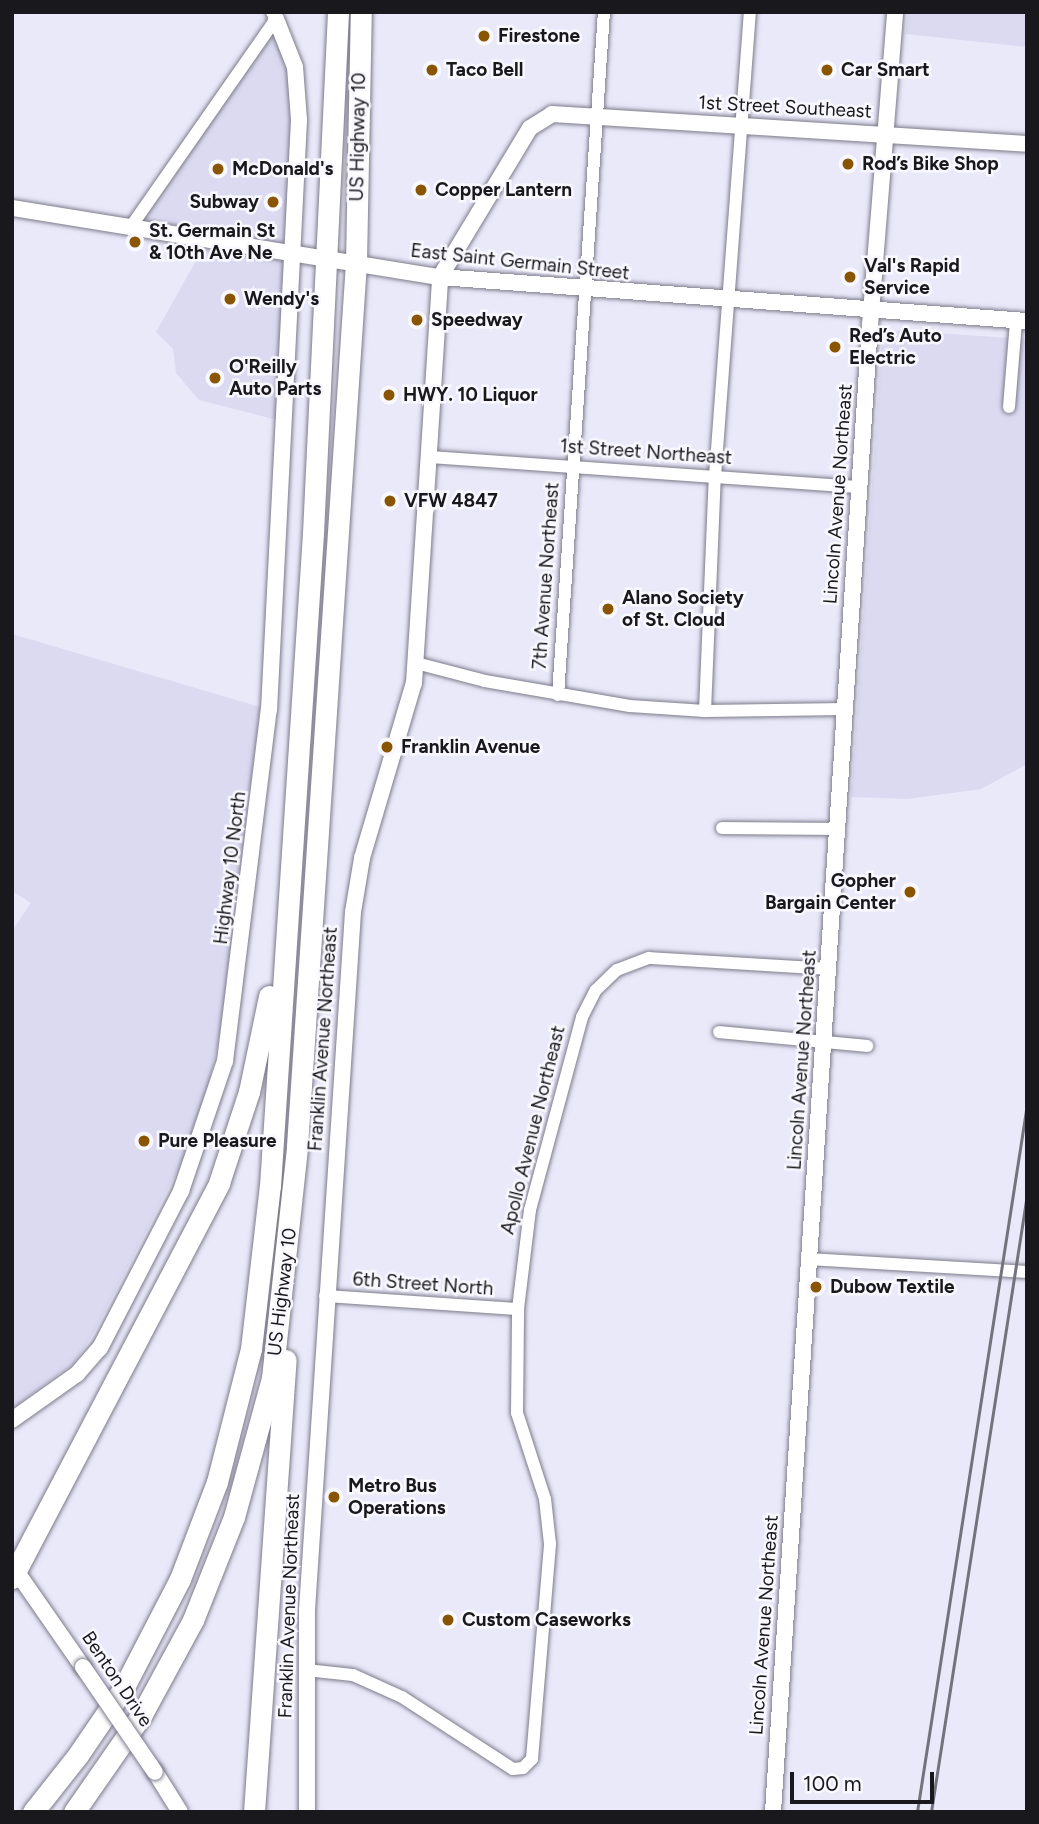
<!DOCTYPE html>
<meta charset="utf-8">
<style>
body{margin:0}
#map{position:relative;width:1039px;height:1824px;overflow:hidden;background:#eae9fa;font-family:Figtree,sans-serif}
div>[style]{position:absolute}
.built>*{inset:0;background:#dbdaf1}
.roads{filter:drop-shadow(0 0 2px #7c7b8a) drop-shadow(0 0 2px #7c7b8a)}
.street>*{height:12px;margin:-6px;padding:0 6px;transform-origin:6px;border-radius:6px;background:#fff}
.secondary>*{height:16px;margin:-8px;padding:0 8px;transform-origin:8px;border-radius:8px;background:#fff}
.highway>*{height:21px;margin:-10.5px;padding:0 10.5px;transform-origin:10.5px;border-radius:10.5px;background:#fff}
.rail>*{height:2.5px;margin:-1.25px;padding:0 1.25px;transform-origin:1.25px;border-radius:1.25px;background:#73737d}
.bridges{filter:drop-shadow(0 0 2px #7c7b8a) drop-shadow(0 0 2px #7c7b8a)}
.secondary-bridge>*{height:16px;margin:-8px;padding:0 8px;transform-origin:8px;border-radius:8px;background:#fff}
.dots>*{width:19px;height:19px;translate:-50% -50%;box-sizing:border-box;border:4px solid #f8f8fe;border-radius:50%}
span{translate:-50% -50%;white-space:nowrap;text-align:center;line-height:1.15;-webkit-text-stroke:5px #f8f8fe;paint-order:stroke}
.poi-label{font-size:19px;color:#18181d;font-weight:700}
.left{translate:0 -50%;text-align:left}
.right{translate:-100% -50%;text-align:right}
.street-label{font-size:19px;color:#18181d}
.frame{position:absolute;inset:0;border:14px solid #18181d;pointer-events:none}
.scale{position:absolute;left:790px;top:1772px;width:144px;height:32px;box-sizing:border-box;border:4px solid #18181d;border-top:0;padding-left:9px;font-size:21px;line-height:24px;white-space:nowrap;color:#18181d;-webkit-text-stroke:5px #f8f8fe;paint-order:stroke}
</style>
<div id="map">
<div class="built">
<div style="clip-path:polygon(908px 12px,1027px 12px,1027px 47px,905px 34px)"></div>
<div style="clip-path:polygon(275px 30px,294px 81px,287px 244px,142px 223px)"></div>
<div style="clip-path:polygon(202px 250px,284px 260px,277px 420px,199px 400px,176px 373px,173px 349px,156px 332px)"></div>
<div style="clip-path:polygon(891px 330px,1027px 339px,1027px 764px,981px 789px,908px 799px,851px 797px,882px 335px)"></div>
<div style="clip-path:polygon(12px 634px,260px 707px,221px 1029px,198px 1130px,94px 1333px,74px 1363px,12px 1408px,12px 931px,31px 903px,12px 891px)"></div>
</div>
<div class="roads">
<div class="street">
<div style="left:130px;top:228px;width:255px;rotate:-55.1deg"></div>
<div style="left:276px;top:19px;width:8px;rotate:-120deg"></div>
<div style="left:1009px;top:407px;width:86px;rotate:-85.3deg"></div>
<div style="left:429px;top:457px;width:431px;rotate:4deg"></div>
<div style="left:416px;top:663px;width:71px;rotate:14.6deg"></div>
<div style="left:485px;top:681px;width:147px;rotate:9.8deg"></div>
<div style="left:630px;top:706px;width:75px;rotate:3.8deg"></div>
<div style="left:705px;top:711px;width:140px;rotate:-0.8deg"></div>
<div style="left:558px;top:695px;width:685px;rotate:-86.15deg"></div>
<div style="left:705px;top:711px;width:235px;rotate:-87.6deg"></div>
<div style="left:715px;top:476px;width:465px;rotate:-85.7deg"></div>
<div style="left:722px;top:828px;width:115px;rotate:0.5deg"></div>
<div style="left:719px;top:1032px;width:149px;rotate:5.4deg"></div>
<div style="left:810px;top:1259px;width:217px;rotate:3.4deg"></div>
<div style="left:325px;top:1296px;width:193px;rotate:3.9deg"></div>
<div style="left:306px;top:1670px;width:47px;rotate:6.1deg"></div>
<div style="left:353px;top:1675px;width:54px;rotate:24.2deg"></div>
<div style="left:402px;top:1697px;width:132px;rotate:33deg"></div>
<div style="left:513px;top:1769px;width:10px;rotate:-6deg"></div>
<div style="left:523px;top:1768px;width:13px;rotate:-45deg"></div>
<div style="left:532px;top:1759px;width:216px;rotate:-85.2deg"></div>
<div style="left:550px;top:1544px;width:45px;rotate:-96.3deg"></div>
<div style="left:545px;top:1499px;width:90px;rotate:-108deg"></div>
<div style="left:517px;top:1413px;width:104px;rotate:-89.4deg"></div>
<div style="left:518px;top:1309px;width:100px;rotate:-83.1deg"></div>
<div style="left:530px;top:1210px;width:200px;rotate:-74.9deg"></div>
<div style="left:582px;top:1017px;width:30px;rotate:-63deg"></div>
<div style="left:596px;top:990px;width:29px;rotate:-44deg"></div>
<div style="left:617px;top:970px;width:34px;rotate:-21deg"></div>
<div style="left:649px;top:958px;width:180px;rotate:3.5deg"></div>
</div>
<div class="secondary">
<div style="left:12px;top:208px;width:434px;rotate:9.2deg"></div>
<div style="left:440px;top:277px;width:589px;rotate:4.29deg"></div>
<div style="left:12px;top:1420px;width:80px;rotate:-35.3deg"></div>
<div style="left:77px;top:1374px;width:35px;rotate:-49deg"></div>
<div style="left:100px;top:1348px;width:177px;rotate:-62.7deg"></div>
<div style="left:181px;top:1191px;width:137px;rotate:-71.3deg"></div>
<div style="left:225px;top:1061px;width:354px;rotate:-82.9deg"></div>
<div style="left:269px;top:710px;width:591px;rotate:-87.09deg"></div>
<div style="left:299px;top:120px;width:53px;rotate:-94.3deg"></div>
<div style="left:295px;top:67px;width:52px;rotate:-111.6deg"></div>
<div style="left:12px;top:1565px;width:124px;rotate:55.2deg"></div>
<div style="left:155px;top:1772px;width:47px;rotate:58deg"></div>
<div style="left:307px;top:1812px;width:202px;rotate:-90deg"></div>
<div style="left:307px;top:1610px;width:700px;rotate:-86.23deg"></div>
<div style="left:353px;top:912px;width:55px;rotate:-80.5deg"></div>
<div style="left:362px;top:858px;width:183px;rotate:-73.5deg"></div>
<div style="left:414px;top:683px;width:407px;rotate:-86.3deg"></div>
<div style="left:440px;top:277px;width:174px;rotate:-58.9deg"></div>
<div style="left:530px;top:128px;width:26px;rotate:-32deg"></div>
<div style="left:552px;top:114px;width:476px;rotate:3.6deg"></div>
<div style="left:773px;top:1812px;width:1490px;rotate:-86.27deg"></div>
<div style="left:870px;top:325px;width:314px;rotate:-85.4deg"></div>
</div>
<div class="highway">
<div style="left:12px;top:1578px;width:446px;rotate:-62.3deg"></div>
<div style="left:219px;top:1183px;width:96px;rotate:-71.8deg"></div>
<div style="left:249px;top:1092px;width:98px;rotate:-78.2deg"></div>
<div style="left:33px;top:1812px;width:73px;rotate:-51.7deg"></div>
<div style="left:78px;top:1755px;width:80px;rotate:-55.7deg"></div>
<div style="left:123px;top:1689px;width:124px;rotate:-62.6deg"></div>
<div style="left:180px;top:1579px;width:104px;rotate:-69.1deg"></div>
<div style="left:217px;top:1482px;width:137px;rotate:-75.7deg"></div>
<div style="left:251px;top:1349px;width:164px;rotate:-83.4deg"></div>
<div style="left:270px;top:1186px;width:654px;rotate:-86.23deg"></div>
<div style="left:313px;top:533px;width:522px;rotate:-87.25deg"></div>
<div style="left:74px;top:1812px;width:119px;rotate:-55.2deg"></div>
<div style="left:142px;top:1714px;width:107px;rotate:-61.5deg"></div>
<div style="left:193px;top:1620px;width:111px;rotate:-68.3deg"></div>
<div style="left:234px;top:1517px;width:144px;rotate:-74.7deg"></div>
<div style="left:272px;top:1378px;width:233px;rotate:-83.8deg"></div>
<div style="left:297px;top:1146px;width:885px;rotate:-86.18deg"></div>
<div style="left:356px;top:263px;width:251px;rotate:-88.9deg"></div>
<div style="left:254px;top:1812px;width:453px;rotate:-86deg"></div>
</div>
</div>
<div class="rail">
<div style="left:917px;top:1812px;width:716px;rotate:-81.17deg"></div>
<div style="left:931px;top:1812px;width:625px;rotate:-81.17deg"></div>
</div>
<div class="bridges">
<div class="secondary-bridge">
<div style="left:83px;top:1667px;width:127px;rotate:55.6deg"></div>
</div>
</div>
<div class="dots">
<div style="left:484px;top:36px;background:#895501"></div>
<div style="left:432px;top:70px;background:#895501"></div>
<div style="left:827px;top:70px;background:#895501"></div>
<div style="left:848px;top:164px;background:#895501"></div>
<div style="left:218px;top:169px;background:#895501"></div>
<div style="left:421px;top:190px;background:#895501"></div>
<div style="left:273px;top:202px;background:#895501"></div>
<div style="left:135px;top:242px;background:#895501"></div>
<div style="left:850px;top:277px;background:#895501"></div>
<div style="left:230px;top:299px;background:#895501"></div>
<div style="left:417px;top:320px;background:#895501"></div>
<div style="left:835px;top:347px;background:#895501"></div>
<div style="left:215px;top:378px;background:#895501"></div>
<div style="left:389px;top:395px;background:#895501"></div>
<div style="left:390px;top:501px;background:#895501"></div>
<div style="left:608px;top:609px;background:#895501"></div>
<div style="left:387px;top:747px;background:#895501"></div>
<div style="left:910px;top:892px;background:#895501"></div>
<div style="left:144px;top:1141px;background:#895501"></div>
<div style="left:816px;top:1287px;background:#895501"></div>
<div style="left:334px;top:1497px;background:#895501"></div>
<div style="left:448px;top:1620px;background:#895501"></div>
</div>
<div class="poi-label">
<span class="left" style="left:498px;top:36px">Firestone</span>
<span class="left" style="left:446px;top:70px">Taco Bell</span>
<span class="left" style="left:841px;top:70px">Car Smart</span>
<span class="left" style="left:862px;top:164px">Rod’s Bike Shop</span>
<span class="left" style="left:232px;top:169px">McDonald's</span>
<span class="left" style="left:435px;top:190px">Copper Lantern</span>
<span class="right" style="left:259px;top:202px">Subway</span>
<span class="left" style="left:149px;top:242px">St. Germain St<br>&amp; 10th Ave Ne</span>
<span class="left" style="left:864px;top:277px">Val's Rapid<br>Service</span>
<span class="left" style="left:244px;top:299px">Wendy's</span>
<span class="left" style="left:431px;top:320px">Speedway</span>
<span class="left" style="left:849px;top:347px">Red’s Auto<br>Electric</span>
<span class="left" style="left:229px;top:378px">O'Reilly<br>Auto Parts</span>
<span class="left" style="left:403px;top:395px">HWY. 10 Liquor</span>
<span class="left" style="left:404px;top:501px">VFW 4847</span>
<span class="left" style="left:622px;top:609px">Alano Society<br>of St. Cloud</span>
<span class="left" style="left:401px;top:747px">Franklin Avenue</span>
<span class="right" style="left:896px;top:892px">Gopher<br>Bargain Center</span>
<span class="left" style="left:158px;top:1141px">Pure Pleasure</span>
<span class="left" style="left:830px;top:1287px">Dubow Textile</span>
<span class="left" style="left:348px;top:1497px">Metro Bus<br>Operations</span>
<span class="left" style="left:462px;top:1620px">Custom Caseworks</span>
</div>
<div class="street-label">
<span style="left:785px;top:107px;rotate:3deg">1st Street Southeast</span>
<span style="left:358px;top:137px;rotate:-89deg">US Highway 10</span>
<span style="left:520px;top:262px;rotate:6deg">East Saint Germain Street</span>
<span style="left:646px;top:452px;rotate:4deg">1st Street Northeast</span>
<span style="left:838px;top:494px;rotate:-86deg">Lincoln Avenue Northeast</span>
<span style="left:546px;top:576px;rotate:-86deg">7th Avenue Northeast</span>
<span style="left:230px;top:868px;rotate:-83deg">Highway 10 North</span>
<span style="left:323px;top:1039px;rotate:-86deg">Franklin Avenue Northeast</span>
<span style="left:802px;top:1060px;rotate:-86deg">Lincoln Avenue Northeast</span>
<span style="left:533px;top:1130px;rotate:-76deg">Apollo Avenue Northeast</span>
<span style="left:423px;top:1284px;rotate:4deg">6th Street North</span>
<span style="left:282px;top:1292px;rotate:-83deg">US Highway 10</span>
<span style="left:289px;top:1606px;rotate:-88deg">Franklin Avenue Northeast</span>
<span style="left:764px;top:1625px;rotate:-86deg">Lincoln Avenue Northeast</span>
<span style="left:117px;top:1679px;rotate:56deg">Benton Drive</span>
</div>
<div class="frame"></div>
<div class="scale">100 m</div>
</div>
